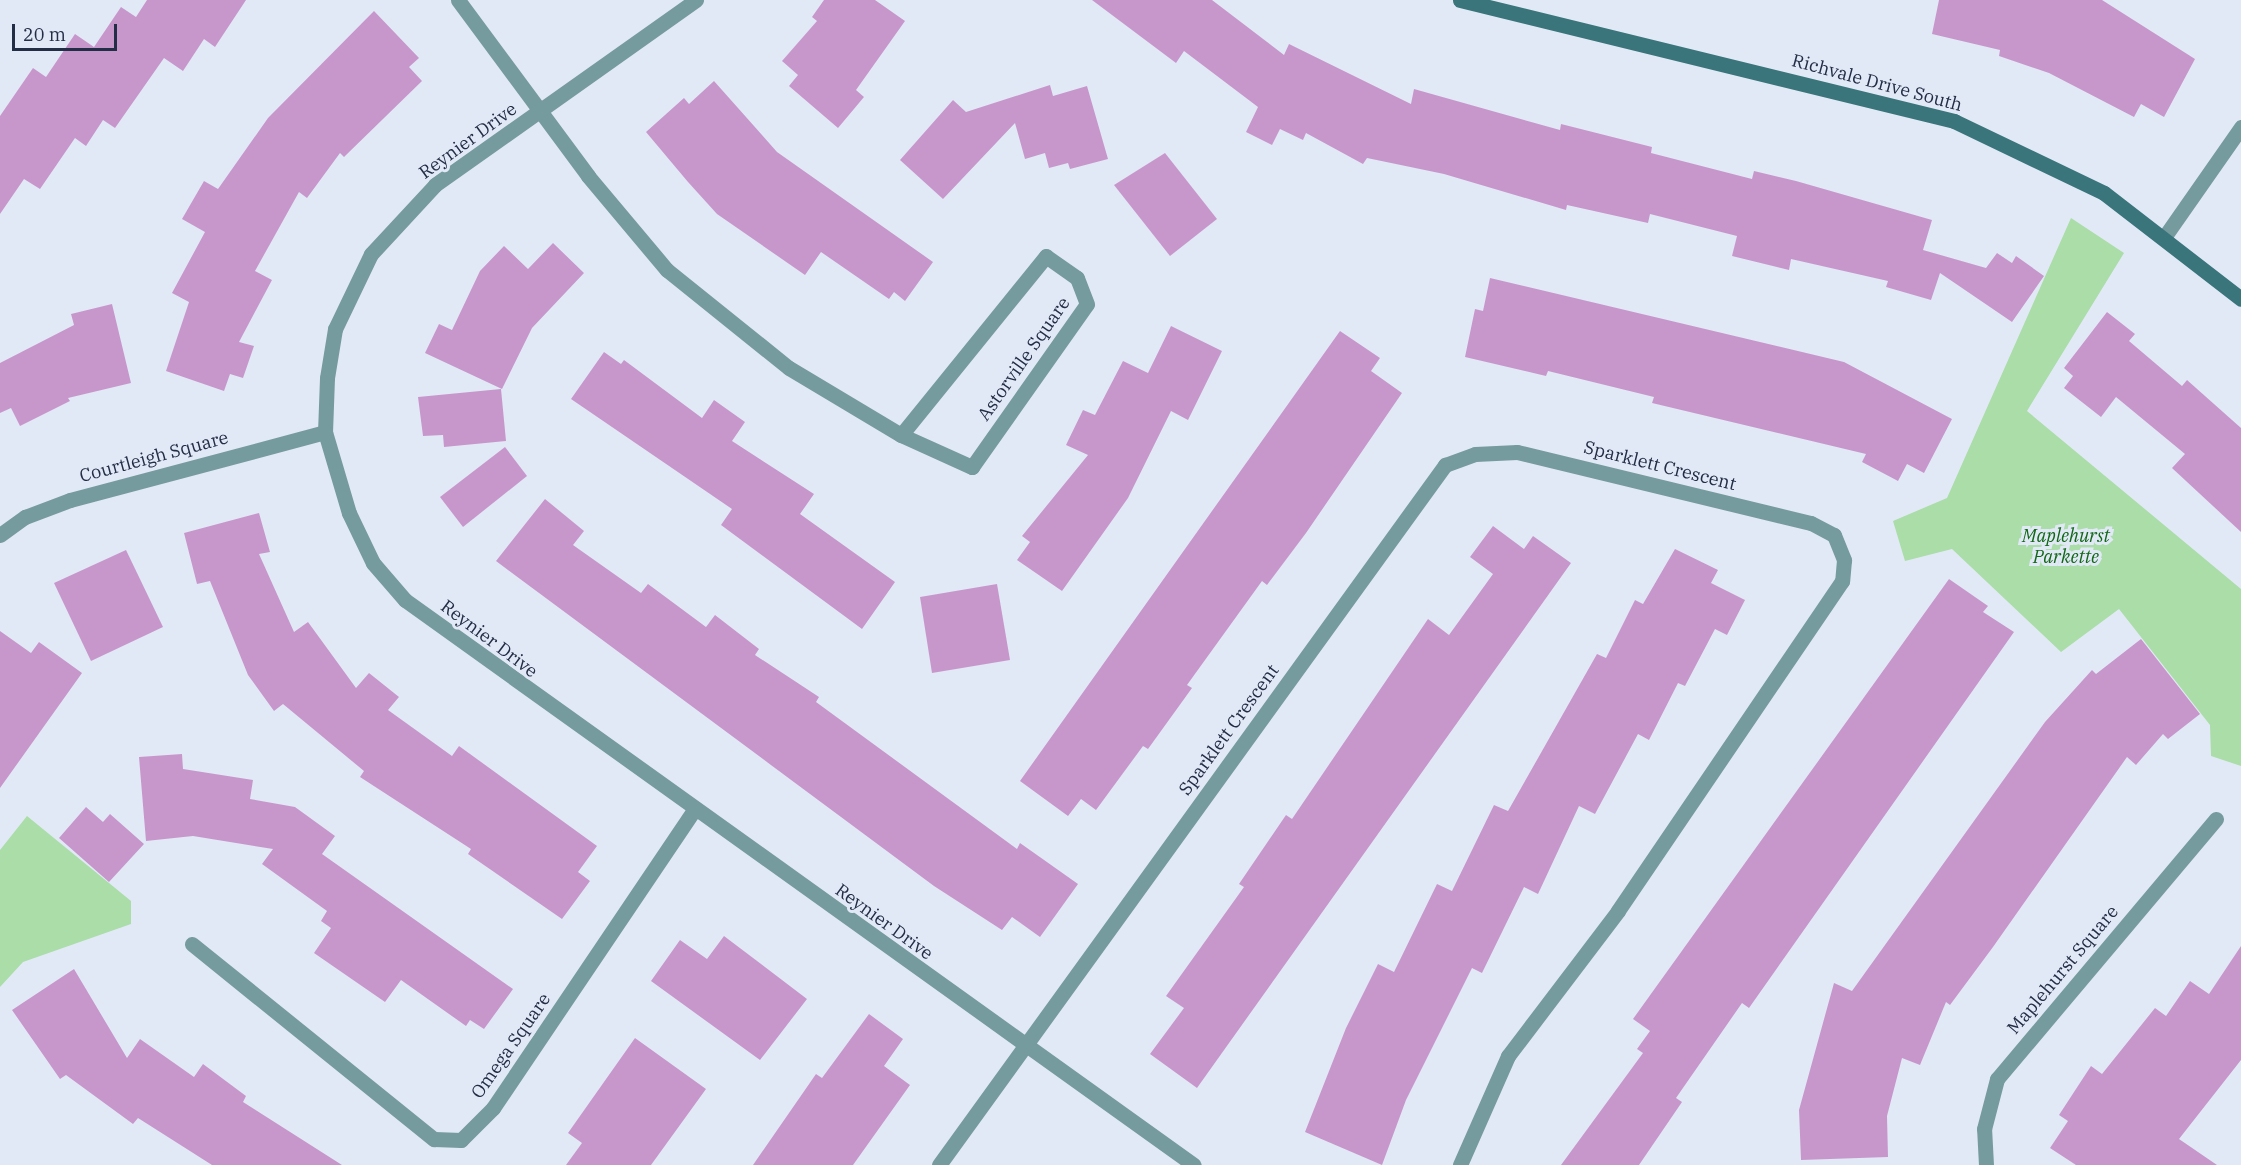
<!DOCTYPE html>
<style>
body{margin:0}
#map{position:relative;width:2241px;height:1165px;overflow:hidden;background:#e2e9f6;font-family:"IBM Plex Serif",serif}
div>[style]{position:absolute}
.green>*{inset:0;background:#aadda7}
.building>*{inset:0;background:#c797cc}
.street>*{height:15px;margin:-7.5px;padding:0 7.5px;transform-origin:7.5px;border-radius:7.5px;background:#759b9f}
.secondary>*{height:15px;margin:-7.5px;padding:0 7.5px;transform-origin:7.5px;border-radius:7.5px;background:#39757b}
span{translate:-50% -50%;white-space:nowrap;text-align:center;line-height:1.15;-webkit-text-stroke:6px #e2e9f6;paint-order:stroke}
.street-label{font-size:18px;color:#222e46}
.park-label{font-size:18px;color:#106814;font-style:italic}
.scale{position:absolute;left:12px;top:24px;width:105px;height:27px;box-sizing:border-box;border:3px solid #222e46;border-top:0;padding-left:8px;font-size:18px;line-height:21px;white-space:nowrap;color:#222e46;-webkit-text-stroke:4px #e2e9f6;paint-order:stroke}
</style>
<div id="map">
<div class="green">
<div style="clip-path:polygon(2071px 218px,2124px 253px,2027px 411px,2241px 589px,2241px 766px,2211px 756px,2210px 725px,2119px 609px,2061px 652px,1952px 549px,1905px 561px,1893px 521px,1947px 498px)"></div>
<div style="clip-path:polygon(27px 816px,131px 901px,131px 924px,23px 962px,0 987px,0 850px)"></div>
</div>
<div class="building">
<div style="clip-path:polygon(147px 0,246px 0,215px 47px,204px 39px,183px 71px,164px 58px,115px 128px,103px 120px,86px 146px,75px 138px,40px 189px,24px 179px,0 214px,0 116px,33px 68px,46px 77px,75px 34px,94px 47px,121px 7px,136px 17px)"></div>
<div style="clip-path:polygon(824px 0,875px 0,905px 21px,856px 90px,864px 97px,838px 128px,789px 86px,798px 75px,782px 61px,817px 21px,812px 17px)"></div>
<div style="clip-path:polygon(1092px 0,1212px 0,1284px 55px,1289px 44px,1411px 104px,1414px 89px,1560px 130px,1561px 124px,1652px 147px,1651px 153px,1752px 179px,1754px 171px,1796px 181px,1932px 220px,1923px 250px,1986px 268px,1997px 253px,2012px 263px,2016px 256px,2044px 276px,2012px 322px,1940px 273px,1931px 300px,1886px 287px,1888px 281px,1791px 259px,1789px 270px,1732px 256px,1737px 236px,1650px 214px,1648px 223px,1567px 205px,1566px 210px,1444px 174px,1367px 158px,1363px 164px,1306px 133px,1303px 140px,1280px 129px,1272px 145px,1246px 132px,1258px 107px,1184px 51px,1176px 63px)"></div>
<div style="clip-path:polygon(1939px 0,2102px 0,2195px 59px,2164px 117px,2141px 104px,2134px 117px,2049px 73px,1999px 56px,2000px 50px,1932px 34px)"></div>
<div style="clip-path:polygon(374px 11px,419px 58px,409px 67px,422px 81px,344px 157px,340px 153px,307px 198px,299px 192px,255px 271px,272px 280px,239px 342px,254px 346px,243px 378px,230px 374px,224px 391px,166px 371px,189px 302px,172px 293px,205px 232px,182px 219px,204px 181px,218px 189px,268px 118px)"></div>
<div style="clip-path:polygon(714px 81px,777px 152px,933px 262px,905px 301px,894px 292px,889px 299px,821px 252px,805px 275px,717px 214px,688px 182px,646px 132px,684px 98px,689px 104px)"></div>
<div style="clip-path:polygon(1050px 85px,1053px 96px,1087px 86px,1108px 159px,1070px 169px,1068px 163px,1049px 168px,1045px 153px,1025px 159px,1015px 123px,943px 199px,900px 160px,953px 100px,966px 112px)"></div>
<div style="clip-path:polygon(1165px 153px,1217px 219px,1170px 256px,1114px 185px)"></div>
<div style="clip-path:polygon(553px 243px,584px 273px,532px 328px,502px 389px,425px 353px,439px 324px,452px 330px,480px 271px,504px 246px,528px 269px)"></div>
<div style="clip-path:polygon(1490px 278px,1844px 362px,1952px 419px,1924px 473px,1907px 464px,1898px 481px,1862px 462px,1866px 454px,1652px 403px,1654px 397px,1548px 371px,1546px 376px,1465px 357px,1475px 309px,1483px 311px)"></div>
<div style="clip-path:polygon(112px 304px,131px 383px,68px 398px,70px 401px,20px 426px,11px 408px,0 413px,0 363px,74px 325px,71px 314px)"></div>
<div style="clip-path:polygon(2107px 312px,2135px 334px,2129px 341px,2182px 386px,2187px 380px,2241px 428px,2241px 532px,2172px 468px,2185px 454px,2116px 397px,2101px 417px,2064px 388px,2073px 376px,2064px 368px)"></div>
<div style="clip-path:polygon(1171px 326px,1222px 351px,1188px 420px,1171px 411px,1128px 498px,1062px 591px,1017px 560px,1030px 542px,1022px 536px,1088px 455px,1066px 445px,1083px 410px,1095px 415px,1123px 361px,1148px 373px)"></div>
<div style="clip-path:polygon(1340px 331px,1380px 358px,1371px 371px,1402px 393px,1306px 533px,1267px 585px,1262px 581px,1187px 685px,1192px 688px,1148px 749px,1143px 746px,1096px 810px,1081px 799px,1068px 816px,1020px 781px)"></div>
<div style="clip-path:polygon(604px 352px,621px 364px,624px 360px,702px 418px,714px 400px,745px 422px,732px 441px,814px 494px,800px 514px,895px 582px,862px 629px,721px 525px,732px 509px,571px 399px)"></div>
<div style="clip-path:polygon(501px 389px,506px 441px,444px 447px,443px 435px,423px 436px,418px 397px)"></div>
<div style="clip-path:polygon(505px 447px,527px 476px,463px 527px,440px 497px)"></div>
<div style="clip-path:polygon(545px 499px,584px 531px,573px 545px,641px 593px,648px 584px,706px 627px,715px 615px,759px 649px,755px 655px,819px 697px,816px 702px,1017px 849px,1020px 843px,1078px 884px,1040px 937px,1012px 917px,1002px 930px,934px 886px,496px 561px)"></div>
<div style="clip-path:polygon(259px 513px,270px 552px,259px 554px,294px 632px,308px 622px,356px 688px,369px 673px,399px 697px,388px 710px,452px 756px,459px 746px,597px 846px,578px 872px,590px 881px,562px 919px,468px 854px,471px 849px,360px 777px,364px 771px,283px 704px,274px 711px,248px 675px,210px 581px,197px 584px,184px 533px)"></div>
<div style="clip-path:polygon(1493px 526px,1524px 549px,1533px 536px,1571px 563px,1197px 1088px,1150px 1054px,1184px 1008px,1166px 996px,1244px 887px,1239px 884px,1286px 815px,1292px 819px,1428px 619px,1449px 635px,1493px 574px,1470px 557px)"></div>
<div style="clip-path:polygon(1675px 549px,1718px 570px,1711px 583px,1745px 600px,1727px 635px,1715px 629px,1685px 686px,1678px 683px,1649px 740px,1638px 734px,1595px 814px,1579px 806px,1538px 894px,1524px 887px,1482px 973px,1472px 968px,1406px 1100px,1382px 1165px,1305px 1132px,1346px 1028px,1378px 964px,1394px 972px,1437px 884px,1452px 891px,1494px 805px,1508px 811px,1597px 654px,1606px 658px,1635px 600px,1643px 604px)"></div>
<div style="clip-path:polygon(126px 550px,163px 627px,91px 661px,54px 583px)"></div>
<div style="clip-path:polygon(1949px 579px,1988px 606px,1983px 612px,2014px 632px,1749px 1008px,1742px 1003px,1676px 1098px,1682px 1102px,1639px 1165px,1561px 1165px,1643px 1053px,1637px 1049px,1650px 1031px,1633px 1019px)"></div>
<div style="clip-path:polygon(997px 584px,1010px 660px,932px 673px,920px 597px)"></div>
<div style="clip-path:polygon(0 631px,31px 653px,39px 642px,82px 673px,0 788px)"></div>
<div style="clip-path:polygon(2141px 639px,2200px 714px,2168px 739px,2163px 734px,2136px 765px,2127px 757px,1993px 947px,1950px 1005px,1946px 1002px,1920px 1065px,1902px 1058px,1887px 1116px,1888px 1157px,1801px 1160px,1799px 1110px,1834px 983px,1852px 991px,2045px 722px,2092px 670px,2096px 674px)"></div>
<div style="clip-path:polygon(182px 754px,183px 769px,253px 780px,250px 799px,295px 807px,335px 836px,322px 854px,513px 989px,484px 1029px,470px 1020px,466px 1026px,401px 980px,385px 1002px,314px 953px,331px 928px,321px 921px,327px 911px,262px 864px,273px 849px,193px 836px,146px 841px,139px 757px)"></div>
<div style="clip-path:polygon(86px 807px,103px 822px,110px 814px,144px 844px,109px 882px,59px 838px)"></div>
<div style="clip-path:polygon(724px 936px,807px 999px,760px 1060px,651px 981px,680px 940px,707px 959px)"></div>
<div style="clip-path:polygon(2241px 946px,2241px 1060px,2179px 1139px,2217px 1165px,2076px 1165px,2050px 1148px,2068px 1121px,2059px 1115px,2091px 1066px,2102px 1074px,2155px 1008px,2166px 1016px,2190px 981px,2209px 994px)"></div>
<div style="clip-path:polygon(74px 969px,127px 1058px,140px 1039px,194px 1077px,203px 1064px,246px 1096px,243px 1102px,342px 1165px,212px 1165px,138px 1118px,133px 1124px,66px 1075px,60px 1079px,12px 1010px)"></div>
<div style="clip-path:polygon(869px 1014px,903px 1039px,884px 1066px,910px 1085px,853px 1165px,753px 1165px,816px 1074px,822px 1078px)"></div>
<div style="clip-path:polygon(635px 1038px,706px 1089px,651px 1165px,566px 1165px,582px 1143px,568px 1133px)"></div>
</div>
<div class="street">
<div style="left:458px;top:0;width:219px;rotate:53.5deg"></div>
<div style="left:588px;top:176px;width:123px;rotate:50deg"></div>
<div style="left:667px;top:270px;width:156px;rotate:38.8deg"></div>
<div style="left:789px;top:368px;width:131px;rotate:30.9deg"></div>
<div style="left:901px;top:435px;width:78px;rotate:24.3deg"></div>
<div style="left:972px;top:467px;width:199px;rotate:-54.8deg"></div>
<div style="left:1087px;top:304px;width:28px;rotate:-111deg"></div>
<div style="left:1077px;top:278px;width:38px;rotate:-145deg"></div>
<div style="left:1046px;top:256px;width:230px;rotate:129deg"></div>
<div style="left:696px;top:0;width:320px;rotate:144.7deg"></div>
<div style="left:435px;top:185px;width:94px;rotate:132.8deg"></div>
<div style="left:371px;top:254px;width:83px;rotate:115.6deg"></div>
<div style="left:335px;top:329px;width:50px;rotate:99.3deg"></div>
<div style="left:327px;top:378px;width:54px;rotate:92.1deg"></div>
<div style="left:325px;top:432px;width:84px;rotate:73.5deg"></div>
<div style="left:349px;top:513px;width:55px;rotate:64.4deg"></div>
<div style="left:373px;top:563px;width:49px;rotate:49.1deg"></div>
<div style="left:405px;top:600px;width:970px;rotate:35.61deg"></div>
<div style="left:2165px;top:236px;width:133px;rotate:-55.1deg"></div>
<div style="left:0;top:535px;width:31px;rotate:-36deg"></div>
<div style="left:25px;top:517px;width:48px;rotate:-20.7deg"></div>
<div style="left:70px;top:500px;width:264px;rotate:-14.9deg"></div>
<div style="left:192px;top:944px;width:311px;rotate:38.9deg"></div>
<div style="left:434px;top:1139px;width:27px;rotate:2deg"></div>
<div style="left:461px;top:1140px;width:45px;rotate:-45deg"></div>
<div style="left:493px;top:1108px;width:361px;rotate:-56deg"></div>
<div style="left:939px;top:1165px;width:864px;rotate:-54.14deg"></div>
<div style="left:1445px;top:465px;width:32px;rotate:-20deg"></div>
<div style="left:1475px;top:454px;width:42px;rotate:-2.7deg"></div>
<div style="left:1517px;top:452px;width:302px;rotate:13.6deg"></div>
<div style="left:1811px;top:523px;width:26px;rotate:28deg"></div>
<div style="left:1834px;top:535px;width:27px;rotate:68deg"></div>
<div style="left:1844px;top:560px;width:21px;rotate:95deg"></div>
<div style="left:1842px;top:581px;width:399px;rotate:124.2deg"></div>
<div style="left:1618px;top:911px;width:182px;rotate:127.2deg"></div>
<div style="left:1508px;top:1056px;width:119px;rotate:113.8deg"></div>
<div style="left:1986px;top:1165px;width:36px;rotate:-93deg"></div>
<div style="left:1984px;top:1129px;width:52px;rotate:-75.4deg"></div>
<div style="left:1997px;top:1079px;width:340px;rotate:-49.9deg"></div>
</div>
<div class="secondary">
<div style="left:1460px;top:0;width:509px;rotate:13.76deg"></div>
<div style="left:1954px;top:121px;width:166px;rotate:25.6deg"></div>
<div style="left:2104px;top:193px;width:173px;rotate:37.7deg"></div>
</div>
<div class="street-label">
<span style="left:1877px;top:83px;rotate:15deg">Richvale Drive South</span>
<span style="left:468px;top:141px;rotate:-36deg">Reynier Drive</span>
<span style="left:1024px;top:359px;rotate:-55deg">Astorville Square</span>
<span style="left:154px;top:457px;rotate:-15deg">Courtleigh Square</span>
<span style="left:1660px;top:466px;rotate:14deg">Sparklett Crescent</span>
<span style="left:489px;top:639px;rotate:37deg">Reynier Drive</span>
<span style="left:1229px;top:730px;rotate:-54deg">Sparklett Crescent</span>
<span style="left:884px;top:922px;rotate:36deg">Reynier Drive</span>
<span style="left:2063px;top:970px;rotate:-50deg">Maplehurst Square</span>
<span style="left:511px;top:1046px;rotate:-55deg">Omega Square</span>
</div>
<div class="park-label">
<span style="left:2066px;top:547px">Maplehurst<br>Parkette</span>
</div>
<div class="scale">20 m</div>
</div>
